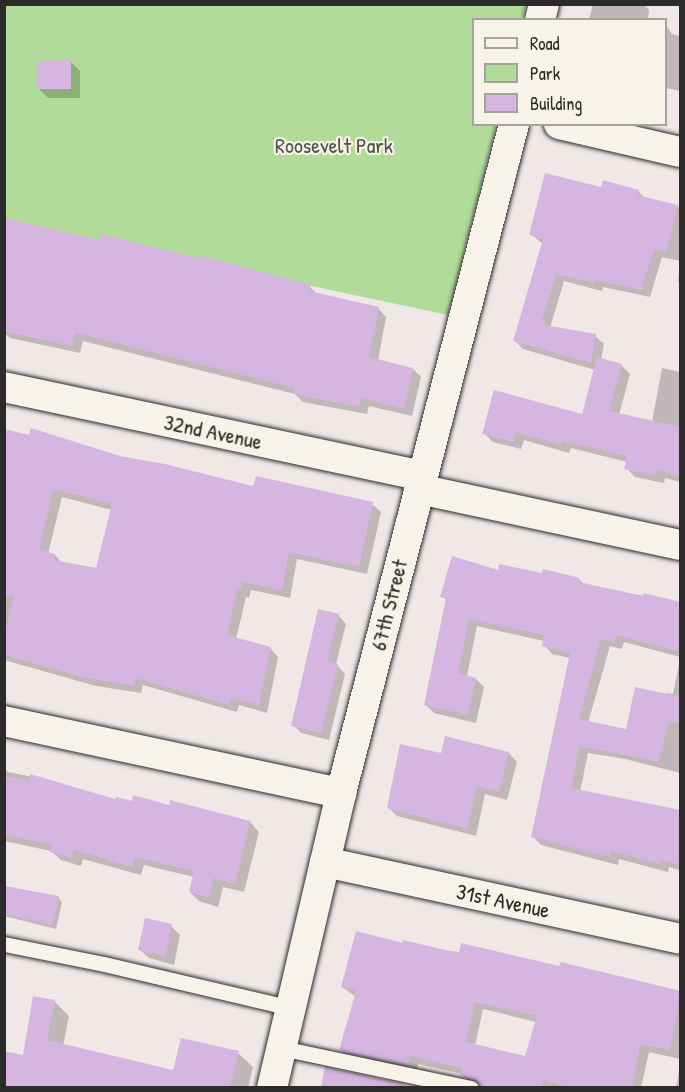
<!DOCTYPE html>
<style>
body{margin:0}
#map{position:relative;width:685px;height:1092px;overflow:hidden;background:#f0e7e7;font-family:"Patrick Hand",sans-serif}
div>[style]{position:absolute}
.green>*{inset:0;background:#b0db99}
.shadow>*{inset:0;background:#0003}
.building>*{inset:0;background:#d6b5e1}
.roads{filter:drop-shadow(0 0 2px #2b2b2b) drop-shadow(0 0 2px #2b2b2b)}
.service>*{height:15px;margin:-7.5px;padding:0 7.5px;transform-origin:7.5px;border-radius:7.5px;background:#f7f3e8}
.minor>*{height:30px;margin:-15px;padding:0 15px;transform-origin:15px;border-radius:15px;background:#f7f3e8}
span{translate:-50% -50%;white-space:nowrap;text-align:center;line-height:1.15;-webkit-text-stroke:4.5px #f7f3e8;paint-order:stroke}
.park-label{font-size:22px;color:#4c5746}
.street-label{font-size:22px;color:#2b2b2b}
.frame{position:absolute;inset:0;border:6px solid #2b2b2b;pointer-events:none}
.legend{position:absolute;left:472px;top:18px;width:195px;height:108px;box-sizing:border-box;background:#f7f3e8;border:2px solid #a5a39c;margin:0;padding:8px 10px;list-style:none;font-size:18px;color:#2b2b2b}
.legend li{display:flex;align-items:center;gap:12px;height:30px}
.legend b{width:30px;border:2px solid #a5a39c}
</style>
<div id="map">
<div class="green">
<div style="clip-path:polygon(5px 5px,526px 5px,522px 19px,474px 20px,474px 124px,496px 125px,448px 315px,5px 221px)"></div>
</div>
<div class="shadow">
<div style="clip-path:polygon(593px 4px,643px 4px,649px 10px,648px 20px,589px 20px)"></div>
<div style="clip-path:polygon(666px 25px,672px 34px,680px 36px,680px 91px,666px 88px)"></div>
<div style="clip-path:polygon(71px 62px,80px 71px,80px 98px,48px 98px,38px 88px)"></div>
<div style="clip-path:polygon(602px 189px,638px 191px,645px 198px,680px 207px,680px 261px,662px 257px,650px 297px,603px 287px,602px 291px,564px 281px,550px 328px,595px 336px,604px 344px,601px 360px,621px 365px,630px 374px,619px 415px,652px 422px,662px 368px,680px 372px,680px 482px,665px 478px,664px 483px,635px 477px,626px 468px,627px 462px,571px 448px,569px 453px,524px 440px,521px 449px,493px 442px,484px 433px,583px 416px,595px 370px,523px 349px,515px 341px,543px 244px,531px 234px)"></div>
<div style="clip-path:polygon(4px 224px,310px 287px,318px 295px,378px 308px,386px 317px,378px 361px,413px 369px,421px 377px,412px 416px,369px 406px,367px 414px,303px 402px,295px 394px,83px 341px,80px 353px,10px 338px,4px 333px)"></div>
<div style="clip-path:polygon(680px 266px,680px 284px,678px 281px)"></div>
<div style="clip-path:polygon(evenodd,4px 433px,255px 488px,372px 504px,381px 512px,367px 574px,297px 559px,290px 598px,251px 590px,249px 598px,246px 597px,236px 639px,270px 648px,278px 657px,267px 713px,239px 705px,237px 712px,143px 685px,141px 693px,96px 686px,4px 660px,4px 433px,62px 497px,112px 510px,97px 570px,62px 563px,55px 555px,48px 554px,62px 497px)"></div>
<div style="clip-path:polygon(499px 572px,579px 579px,585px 585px,680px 603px,680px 657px,624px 642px,622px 649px,610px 646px,588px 723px,627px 731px,667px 693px,673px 694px,680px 659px,680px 773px,625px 759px,588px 753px,580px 792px,673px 810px,680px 817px,680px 870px,669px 867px,668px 872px,619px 859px,618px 865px,541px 845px,533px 837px,570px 658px,552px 654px,544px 645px,544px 641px,477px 626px,467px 676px,476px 679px,484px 687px,476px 723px,434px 713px,426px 705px,447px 601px,442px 596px)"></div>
<div style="clip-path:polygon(338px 615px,346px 624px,336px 664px,345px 674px,329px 740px,301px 733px,293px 725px)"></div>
<div style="clip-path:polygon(509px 753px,517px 762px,507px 800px,485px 794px,476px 836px,397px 816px,388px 807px,443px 755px)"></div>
<div style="clip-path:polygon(4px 768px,8px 772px,53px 781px,116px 801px,170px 806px,250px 822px,259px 832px,244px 892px,223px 887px,218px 907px,199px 901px,190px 892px,194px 877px,144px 865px,141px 875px,83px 859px,81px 866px,61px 860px,51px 851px,4px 841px)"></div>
<div style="clip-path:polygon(4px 886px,58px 897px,62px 902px,56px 929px,4px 916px)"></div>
<div style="clip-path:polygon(171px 926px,180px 935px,174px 965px,149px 958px,139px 949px)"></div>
<div style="clip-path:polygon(evenodd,404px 945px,680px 994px,680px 1059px,649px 1052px,641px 1088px,481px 1088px,470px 1084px,462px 1074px,418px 1064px,417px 1073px,349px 1058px,341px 1050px,356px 997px,342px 987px,404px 945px,483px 1009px,536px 1022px,526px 1058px,475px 1046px,483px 1009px)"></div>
<div style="clip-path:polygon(54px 1001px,69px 1016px,63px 1046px,174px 1072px,238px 1053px,253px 1067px,248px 1088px,4px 1088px,25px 1057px)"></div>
<div style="clip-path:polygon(680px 1064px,680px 1088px,676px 1088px)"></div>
</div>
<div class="building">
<div style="clip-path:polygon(71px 60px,71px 89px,37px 89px,37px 61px)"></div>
<div style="clip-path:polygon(545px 173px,601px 187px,603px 180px,639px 190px,637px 195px,678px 205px,666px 252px,654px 249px,641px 290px,595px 280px,594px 283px,556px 274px,542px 320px,545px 321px,544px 325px,596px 334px,591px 363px,513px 341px,543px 239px,529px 235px)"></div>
<div style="clip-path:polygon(4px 218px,100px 240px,101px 234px,198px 258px,199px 255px,311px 285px,309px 291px,379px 307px,369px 357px,413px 368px,404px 409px,361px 398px,359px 407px,293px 394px,294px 388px,75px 333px,72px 346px,4px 331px)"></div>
<div style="clip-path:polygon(597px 357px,622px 364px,609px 411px,681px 427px,681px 477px,657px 470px,656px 476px,624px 469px,627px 456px,562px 441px,561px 445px,515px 432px,513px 442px,482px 434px,494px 390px,582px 414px)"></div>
<div style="clip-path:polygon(evenodd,31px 428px,120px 456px,165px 464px,253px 486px,256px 476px,373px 502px,359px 567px,289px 552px,282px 590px,243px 582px,241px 591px,237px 590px,227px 635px,271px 647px,259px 705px,231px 698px,229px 705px,135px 678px,133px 686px,86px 678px,4px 655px,4px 636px,14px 596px,4px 595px,4px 429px,29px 435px,31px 428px,53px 489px,112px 504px,96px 568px,54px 560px,55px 554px,39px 550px,53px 489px)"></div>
<div style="clip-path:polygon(452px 556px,498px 570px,499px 564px,542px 573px,543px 569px,580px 578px,579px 582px,643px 596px,643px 593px,681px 602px,681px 652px,616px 635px,614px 642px,601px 639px,579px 719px,626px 729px,635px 687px,681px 697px,681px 724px,669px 721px,658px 762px,580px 746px,571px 788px,681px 810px,681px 865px,661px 860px,660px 864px,611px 851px,610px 857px,531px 837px,570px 653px,542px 646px,544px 635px,469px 619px,458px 673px,476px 678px,468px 715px,424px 705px,446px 598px,440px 597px)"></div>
<div style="clip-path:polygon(318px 609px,339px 614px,327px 661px,338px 664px,321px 733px,291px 726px)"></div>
<div style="clip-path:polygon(445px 736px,509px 752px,499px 792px,477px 786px,467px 829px,387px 808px,400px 744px,441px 753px)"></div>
<div style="clip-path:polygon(30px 774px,115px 799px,116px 797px,132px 801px,133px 795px,169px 805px,170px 800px,250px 821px,235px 884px,214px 878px,209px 898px,189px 892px,194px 871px,135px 857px,132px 867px,74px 850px,72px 858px,50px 852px,52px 844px,4px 835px,4px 776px,29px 781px)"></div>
<div style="clip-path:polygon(4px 886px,59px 896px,52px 925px,4px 914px)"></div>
<div style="clip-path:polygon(145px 918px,172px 924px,165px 956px,138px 950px)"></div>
<div style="clip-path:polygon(evenodd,356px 931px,403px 943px,403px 940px,450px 951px,459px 952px,461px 943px,559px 966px,561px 962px,681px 991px,670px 1050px,640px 1044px,632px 1088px,571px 1088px,543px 1080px,542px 1088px,480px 1088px,477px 1080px,460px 1076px,462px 1068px,410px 1056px,408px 1065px,339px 1050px,356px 991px,341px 987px,356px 931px,475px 1002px,537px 1016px,525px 1056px,466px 1042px,475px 1002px)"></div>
<div style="clip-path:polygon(33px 996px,55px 1000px,47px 1040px,173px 1070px,181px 1038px,239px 1051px,230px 1088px,4px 1088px,4px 1051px,23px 1055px)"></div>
<div style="clip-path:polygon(325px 1067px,404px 1084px,403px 1088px,321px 1088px)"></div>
</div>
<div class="roads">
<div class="service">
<div style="left:4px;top:944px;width:102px;rotate:11.3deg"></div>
<div style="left:104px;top:964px;width:192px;rotate:13.2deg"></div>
<div style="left:281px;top:1048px;width:194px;rotate:11.9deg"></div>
</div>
<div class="minor">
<div style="left:540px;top:20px;width:16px;rotate:-76deg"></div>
<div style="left:559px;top:124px;width:124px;rotate:13deg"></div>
<div style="left:4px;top:387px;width:427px;rotate:12deg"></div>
<div style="left:419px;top:489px;width:267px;rotate:12.1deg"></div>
<div style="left:4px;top:721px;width:345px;rotate:12.1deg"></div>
<div style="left:325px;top:862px;width:363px;rotate:12.2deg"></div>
<div style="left:272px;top:1088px;width:303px;rotate:-76.8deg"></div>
<div style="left:341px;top:793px;width:691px;rotate:-75.5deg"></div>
</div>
</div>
<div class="park-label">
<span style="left:334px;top:146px">Roosevelt Park</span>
</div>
<div class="street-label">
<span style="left:213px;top:432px;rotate:12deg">32nd Avenue</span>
<span style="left:389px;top:605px;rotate:-76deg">67th Street</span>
<span style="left:503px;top:901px;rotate:12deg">31st Avenue</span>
</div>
<div class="frame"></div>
<ul class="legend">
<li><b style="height:8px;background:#f7f3e8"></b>Road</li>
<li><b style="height:16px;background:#b0db99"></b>Park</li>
<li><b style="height:16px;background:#d6b5e1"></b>Building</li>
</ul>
</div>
